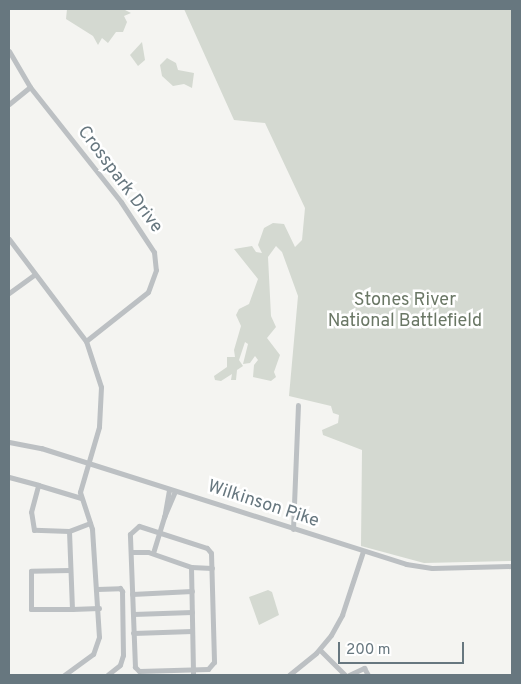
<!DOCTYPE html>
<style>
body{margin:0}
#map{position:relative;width:521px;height:684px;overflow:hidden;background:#f4f4f1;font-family:Overpass,sans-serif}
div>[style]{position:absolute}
.green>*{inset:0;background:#d4d9d1}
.minor>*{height:5px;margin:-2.5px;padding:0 2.5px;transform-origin:2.5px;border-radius:2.5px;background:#bcc0c3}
span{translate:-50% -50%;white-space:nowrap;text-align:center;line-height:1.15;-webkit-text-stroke:5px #fff;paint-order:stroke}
.street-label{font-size:18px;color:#67777f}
.park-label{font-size:18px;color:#6a7765}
.frame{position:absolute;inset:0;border:10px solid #67777f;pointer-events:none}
.scale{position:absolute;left:338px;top:642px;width:126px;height:22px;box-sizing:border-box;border:2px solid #67777f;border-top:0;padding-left:6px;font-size:15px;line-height:18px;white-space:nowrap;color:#67777f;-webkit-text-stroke:4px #fff;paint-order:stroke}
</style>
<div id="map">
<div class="green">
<div style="clip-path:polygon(67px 9px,123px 9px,131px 13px,124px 16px,127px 22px,123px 32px,116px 32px,108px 43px,102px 38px,98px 45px,93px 36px,66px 19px)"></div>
<div style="clip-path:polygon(184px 9px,512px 9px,512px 561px,424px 563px,361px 546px,362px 450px,323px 435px,322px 430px,338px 423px,339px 415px,333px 413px,331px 406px,289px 396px,298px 296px,282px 252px,276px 246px,268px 257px,271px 316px,276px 327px,267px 338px,280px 355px,274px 372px,276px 377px,271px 381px,253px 377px,254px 365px,258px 360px,255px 356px,250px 363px,243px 364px,248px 344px,245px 342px,239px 360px,243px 366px,237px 370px,236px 380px,231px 380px,232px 374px,221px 381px,215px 380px,214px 376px,227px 367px,227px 357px,235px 357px,234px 350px,241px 326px,236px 315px,239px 309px,249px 304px,258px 279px,234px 249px,252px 246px,256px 252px,262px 253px,258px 245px,264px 228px,273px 223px,284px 224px,295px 247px,302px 240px,305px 208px,265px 123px,234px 120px)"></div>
<div style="clip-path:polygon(142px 42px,145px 60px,138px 66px,130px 55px)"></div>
<div style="clip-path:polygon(167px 58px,176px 63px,178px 70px,194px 73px,192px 88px,184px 84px,173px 86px,162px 76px,160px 65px)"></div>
<div style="clip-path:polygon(268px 590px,272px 592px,279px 615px,259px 625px,249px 597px)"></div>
</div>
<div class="minor">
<div style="left:9px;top:51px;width:42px;rotate:59.7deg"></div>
<div style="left:30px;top:87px;width:147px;rotate:51.6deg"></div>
<div style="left:121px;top:202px;width:60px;rotate:56.6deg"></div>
<div style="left:154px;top:252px;width:18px;rotate:84deg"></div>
<div style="left:156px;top:270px;width:23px;rotate:110deg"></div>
<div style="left:148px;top:292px;width:79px;rotate:141.7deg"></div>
<div style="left:9px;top:104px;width:27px;rotate:-39deg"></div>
<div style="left:9px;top:239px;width:128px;rotate:53deg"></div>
<div style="left:86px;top:341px;width:48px;rotate:71.9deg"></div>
<div style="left:101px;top:387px;width:40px;rotate:92.9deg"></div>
<div style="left:99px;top:427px;width:68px;rotate:106.3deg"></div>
<div style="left:80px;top:492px;width:39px;rotate:72deg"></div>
<div style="left:92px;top:529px;width:108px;rotate:86.3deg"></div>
<div style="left:99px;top:637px;width:18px;rotate:109deg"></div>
<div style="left:93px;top:654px;width:36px;rotate:144deg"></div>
<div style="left:9px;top:293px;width:32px;rotate:-36deg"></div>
<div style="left:9px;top:442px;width:33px;rotate:11deg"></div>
<div style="left:41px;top:448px;width:383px;rotate:17.6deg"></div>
<div style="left:406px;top:564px;width:26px;rotate:9deg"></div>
<div style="left:432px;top:568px;width:80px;rotate:-1.4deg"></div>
<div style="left:9px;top:477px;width:30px;rotate:15deg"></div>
<div style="left:169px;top:490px;width:27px;rotate:100deg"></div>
<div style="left:164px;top:517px;width:28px;rotate:-67deg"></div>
<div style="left:90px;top:523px;width:22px;rotate:159deg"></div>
<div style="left:69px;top:531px;width:78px;rotate:87.8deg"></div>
<div style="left:72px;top:609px;width:27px;rotate:-2deg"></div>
<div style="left:139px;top:526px;width:71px;rotate:17.9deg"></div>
<div style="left:207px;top:548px;width:6px;rotate:51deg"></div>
<div style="left:211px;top:553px;width:109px;rotate:88.4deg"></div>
<div style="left:214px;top:662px;width:9px;rotate:131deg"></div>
<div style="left:208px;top:669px;width:69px;rotate:178.3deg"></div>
<div style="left:139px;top:671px;width:6px;rotate:-135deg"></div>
<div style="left:135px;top:667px;width:133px;rotate:-92.2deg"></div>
<div style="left:130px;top:534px;width:12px;rotate:-42deg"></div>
<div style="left:293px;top:529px;width:124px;rotate:-87.7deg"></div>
<div style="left:69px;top:531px;width:35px;rotate:-178deg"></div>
<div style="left:34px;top:530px;width:18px;rotate:-99deg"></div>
<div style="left:31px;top:512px;width:28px;rotate:-75deg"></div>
<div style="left:38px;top:485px;width:45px;rotate:16.8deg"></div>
<div style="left:131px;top:552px;width:17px"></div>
<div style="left:148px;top:552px;width:46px;rotate:19.2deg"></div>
<div style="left:191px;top:567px;width:108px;rotate:88.9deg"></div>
<div style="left:153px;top:553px;width:38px;rotate:-73deg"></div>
<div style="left:191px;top:567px;width:21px;rotate:3deg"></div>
<div style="left:70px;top:570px;width:39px;rotate:179deg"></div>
<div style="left:31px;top:571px;width:38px;rotate:90deg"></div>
<div style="left:31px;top:609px;width:41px"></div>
<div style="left:97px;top:589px;width:23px;rotate:-2deg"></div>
<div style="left:120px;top:588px;width:4px;rotate:56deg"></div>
<div style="left:122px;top:591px;width:64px;rotate:89.1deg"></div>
<div style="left:123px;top:655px;width:10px;rotate:107deg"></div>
<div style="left:120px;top:665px;width:16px;rotate:142deg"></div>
<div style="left:132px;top:594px;width:60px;rotate:-2.9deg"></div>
<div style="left:133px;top:614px;width:59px;rotate:-1.9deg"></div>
<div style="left:133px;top:633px;width:59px;rotate:-1.9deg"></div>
<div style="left:320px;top:650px;width:35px;rotate:45deg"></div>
<div style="left:289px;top:675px;width:35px;rotate:-39deg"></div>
<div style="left:316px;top:653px;width:23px;rotate:-50deg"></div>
<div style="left:331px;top:635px;width:23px;rotate:-61deg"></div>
<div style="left:342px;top:615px;width:67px;rotate:-71.8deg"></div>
<div style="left:349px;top:675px;width:17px;rotate:-25deg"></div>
<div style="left:364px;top:668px;width:8px;rotate:60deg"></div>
</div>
<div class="street-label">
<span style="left:119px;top:180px;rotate:53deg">Crosspark Drive</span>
<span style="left:263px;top:505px;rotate:18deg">Wilkinson Pike</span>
</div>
<div class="park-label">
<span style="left:405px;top:312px">Stones River<br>National Battlefield</span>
</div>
<div class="frame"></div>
<div class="scale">200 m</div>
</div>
